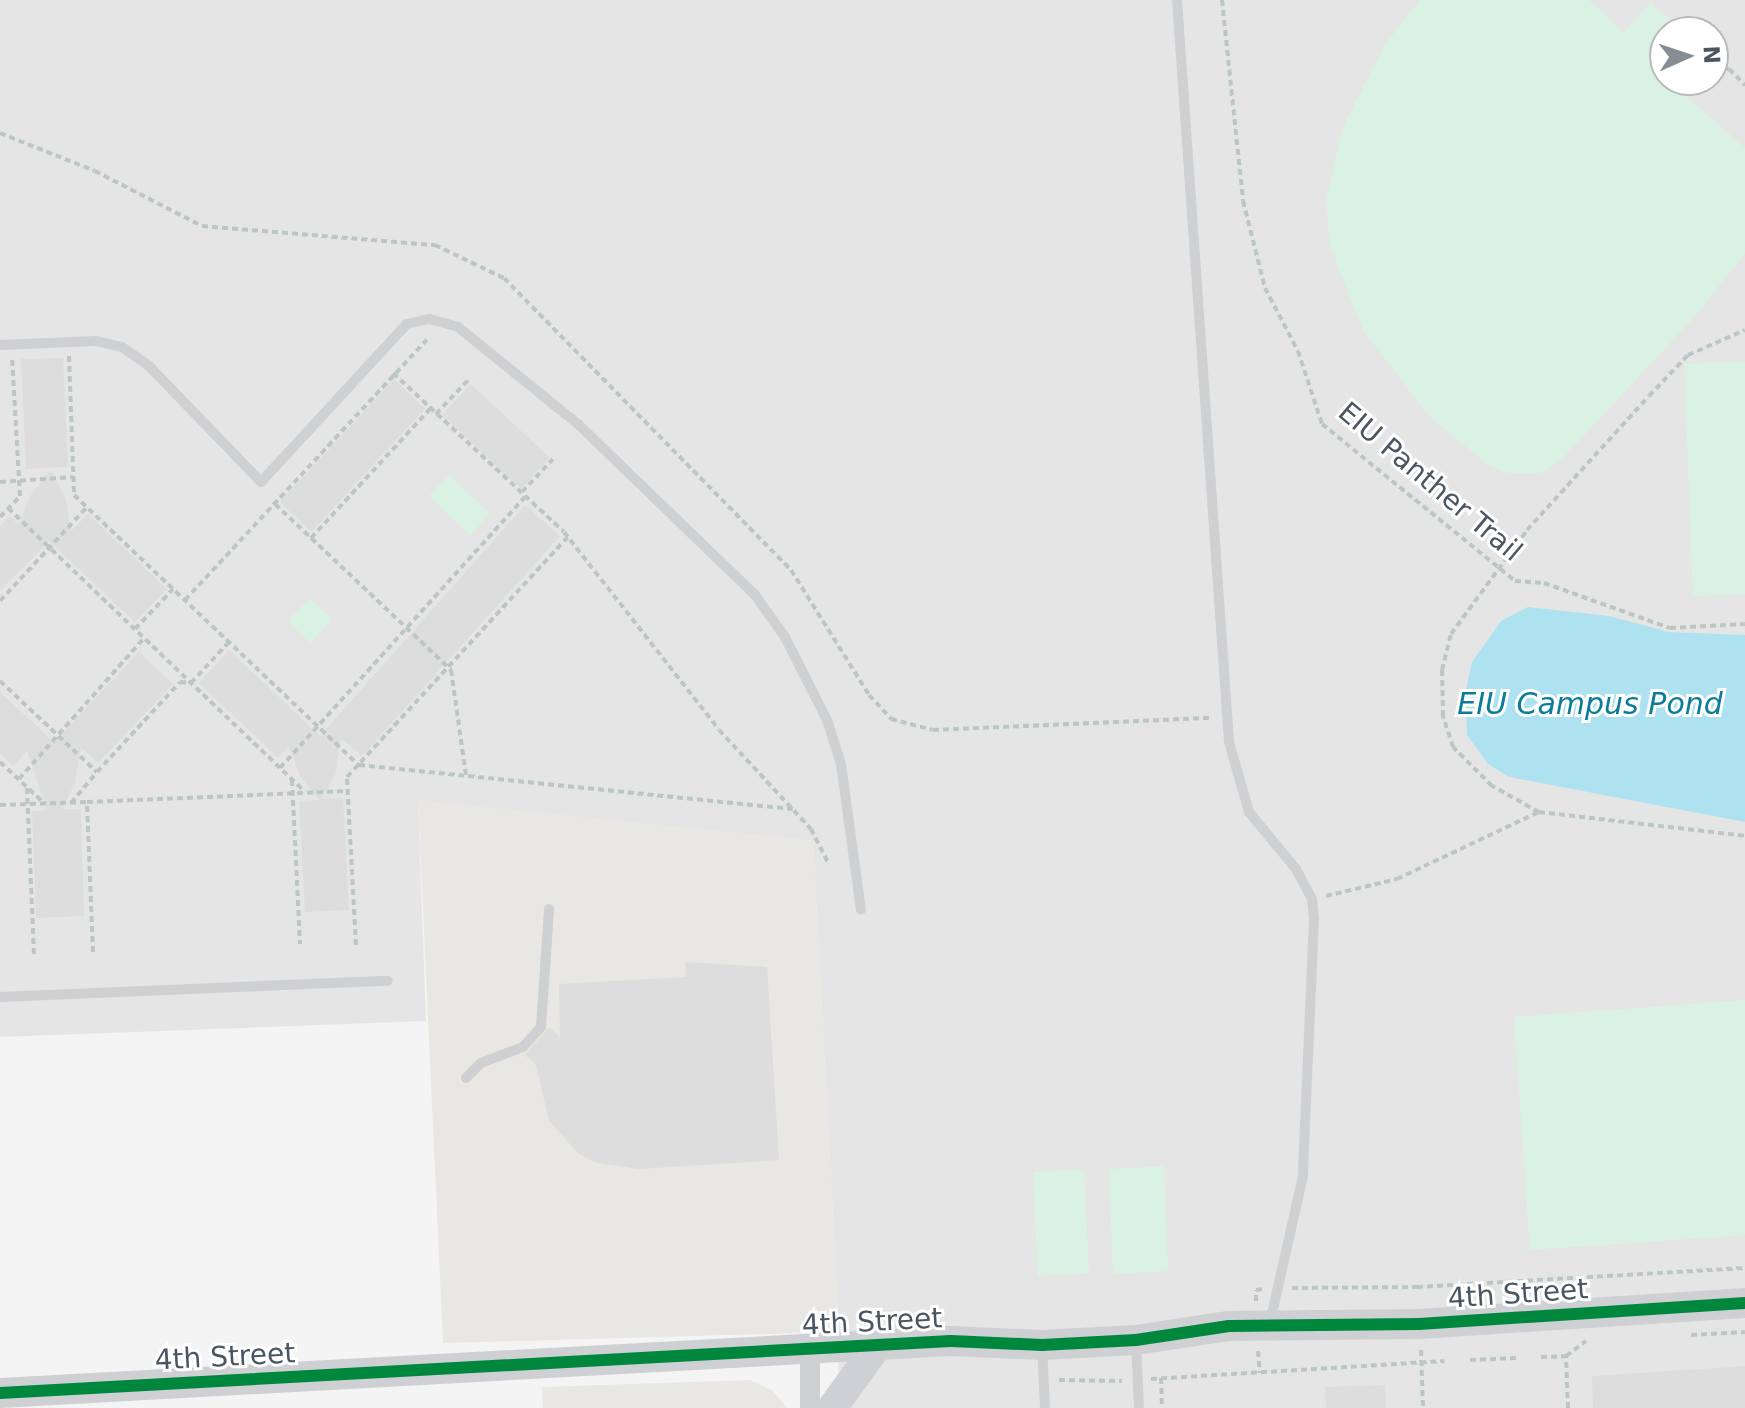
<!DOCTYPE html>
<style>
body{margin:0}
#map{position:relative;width:1745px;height:1408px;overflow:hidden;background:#f4f4f4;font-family:"DejaVu Sans",sans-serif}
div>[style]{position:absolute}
.commercial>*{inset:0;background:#e8e7e3}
.education>*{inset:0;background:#e6e5e6}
.green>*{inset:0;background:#d9f2e3}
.water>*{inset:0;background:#aee2f0}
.building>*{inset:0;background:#ddddde}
.path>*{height:4px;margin-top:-2px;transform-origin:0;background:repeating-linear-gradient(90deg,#bcc7c4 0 6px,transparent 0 10px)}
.lane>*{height:10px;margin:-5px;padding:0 5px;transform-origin:5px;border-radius:5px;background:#ced0d2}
.street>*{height:20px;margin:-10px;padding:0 10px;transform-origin:10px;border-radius:10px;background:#ced0d2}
.secondary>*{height:30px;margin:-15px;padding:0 15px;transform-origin:15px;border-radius:15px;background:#ced0d4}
.cycleway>*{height:12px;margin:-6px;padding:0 6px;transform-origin:6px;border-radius:6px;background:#00873e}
span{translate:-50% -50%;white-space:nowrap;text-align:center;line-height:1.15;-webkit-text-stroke:6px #fff;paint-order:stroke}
.street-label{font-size:28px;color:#4a5661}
.water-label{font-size:30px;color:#0c7c9b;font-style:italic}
.north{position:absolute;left:1649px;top:16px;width:80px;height:80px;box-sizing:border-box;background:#fff;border:2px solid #b7bbc0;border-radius:50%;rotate:87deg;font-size:22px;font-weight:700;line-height:32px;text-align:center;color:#4a5661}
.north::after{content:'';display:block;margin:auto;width:28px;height:36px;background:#868d94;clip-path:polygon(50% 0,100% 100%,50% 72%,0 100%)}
</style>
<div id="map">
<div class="commercial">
<div style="clip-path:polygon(418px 801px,813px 841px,839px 1332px,443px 1343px)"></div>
<div style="clip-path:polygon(750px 1380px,772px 1390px,787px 1408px,543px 1408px,542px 1387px)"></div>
</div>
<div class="education">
<div style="clip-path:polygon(evenodd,0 0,1745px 0,1745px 1408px,838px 1408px,839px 1332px,813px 841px,418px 801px,426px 1021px,0 1037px,0 0,1665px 32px,1713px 32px,1713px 80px,1665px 80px,1665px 32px)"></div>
</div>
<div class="green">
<div style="clip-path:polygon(1420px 0,1589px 0,1623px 33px,1651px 3px,1683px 32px,1665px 32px,1665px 80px,1688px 80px,1682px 87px,1685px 95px,1745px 148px,1745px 253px,1696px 315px,1561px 460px,1541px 473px,1507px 473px,1488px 465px,1430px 417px,1363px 330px,1330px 245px,1326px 201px,1343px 127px,1384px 46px)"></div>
<div style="clip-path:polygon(1745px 362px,1745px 594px,1693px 596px,1684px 364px)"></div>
<div style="clip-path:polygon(449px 475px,490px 514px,470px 535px,429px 496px)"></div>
<div style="clip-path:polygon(309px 598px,332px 619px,310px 643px,288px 621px)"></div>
<div style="clip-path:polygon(1745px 1000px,1745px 1235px,1530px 1250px,1514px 1017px)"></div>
<div style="clip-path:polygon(1164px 1166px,1168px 1271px,1113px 1274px,1109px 1169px)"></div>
<div style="clip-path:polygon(1084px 1170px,1089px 1273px,1038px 1276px,1033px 1172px)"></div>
</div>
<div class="water">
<div style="clip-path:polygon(1528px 607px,1609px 616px,1669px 632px,1745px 635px,1745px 822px,1509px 777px,1488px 764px,1467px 735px,1465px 695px,1472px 662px,1501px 621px)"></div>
</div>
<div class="building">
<div style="clip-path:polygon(63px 358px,68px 467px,26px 469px,21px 359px)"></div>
<div style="clip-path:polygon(394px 379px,425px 409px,311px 532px,280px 502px)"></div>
<div style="clip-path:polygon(471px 384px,550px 458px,521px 489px,442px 415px)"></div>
<div style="clip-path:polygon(51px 470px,66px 499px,71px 531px,88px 514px,167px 589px,135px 622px,49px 541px,0 591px,0 526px,10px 516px,19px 525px,30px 496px)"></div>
<div style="clip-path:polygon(525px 505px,560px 536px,362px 756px,340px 737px,336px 773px,321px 799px,343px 798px,349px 910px,305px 912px,299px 801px,319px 800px,300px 776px,289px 746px,278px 758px,199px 683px,229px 650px,320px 736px)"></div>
<div style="clip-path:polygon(139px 652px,173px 684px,98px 763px,81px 747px,75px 783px,62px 809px,81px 809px,84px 916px,36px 918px,32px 811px,47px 810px,27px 751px,13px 766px,0 753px,0 692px,54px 742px)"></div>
<div style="clip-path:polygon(685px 962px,767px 967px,779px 1160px,639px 1169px,597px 1163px,579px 1154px,549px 1121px,536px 1065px,525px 1055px,549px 1027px,560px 1037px,559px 984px,686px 977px)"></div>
<div style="clip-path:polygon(1745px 1366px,1745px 1408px,1593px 1408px,1592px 1376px)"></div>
<div style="clip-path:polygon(1385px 1385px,1386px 1408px,1326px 1408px,1325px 1387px)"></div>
</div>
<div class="path">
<div style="left:1222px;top:0;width:202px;rotate:84deg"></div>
<div style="left:1243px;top:201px;width:90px;rotate:75.8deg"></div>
<div style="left:1265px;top:288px;width:71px;rotate:62.4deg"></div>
<div style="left:1298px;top:351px;width:77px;rotate:71.8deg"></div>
<div style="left:1322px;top:424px;width:249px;rotate:39.1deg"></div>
<div style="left:1515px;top:581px;width:29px;rotate:4deg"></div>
<div style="left:1544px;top:583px;width:134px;rotate:19.7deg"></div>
<div style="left:1670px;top:628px;width:75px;rotate:-3.1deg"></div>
<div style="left:1713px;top:68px;width:16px;rotate:4deg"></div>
<div style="left:1729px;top:69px;width:23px;rotate:45deg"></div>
<div style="left:1691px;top:89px;width:12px;rotate:-48deg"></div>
<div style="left:0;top:133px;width:102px;rotate:21.8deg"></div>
<div style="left:95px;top:171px;width:120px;rotate:27.2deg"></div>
<div style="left:202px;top:226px;width:234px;rotate:4.7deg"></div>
<div style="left:435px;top:245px;width:76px;rotate:25.6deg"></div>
<div style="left:504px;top:278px;width:409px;rotate:45.5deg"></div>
<div style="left:791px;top:570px;width:147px;rotate:58deg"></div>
<div style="left:869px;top:695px;width:33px;rotate:47deg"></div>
<div style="left:891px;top:719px;width:43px;rotate:14.7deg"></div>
<div style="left:933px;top:730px;width:279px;rotate:-2.5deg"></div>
<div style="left:69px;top:356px;width:139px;rotate:87.9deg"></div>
<div style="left:74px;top:495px;width:393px;rotate:43.5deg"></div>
<div style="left:359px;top:765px;width:436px;rotate:5.8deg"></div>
<div style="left:393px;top:373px;width:233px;rotate:42.9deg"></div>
<div style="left:564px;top:532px;width:251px;rotate:51.9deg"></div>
<div style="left:719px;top:730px;width:135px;rotate:47.1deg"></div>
<div style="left:811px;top:829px;width:39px;rotate:63deg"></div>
<div style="left:436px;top:414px;width:48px;rotate:-46.7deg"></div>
<div style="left:0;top:482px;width:73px;rotate:-3.9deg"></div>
<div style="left:522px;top:492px;width:45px;rotate:-46.8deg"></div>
<div style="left:275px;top:504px;width:242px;rotate:43.3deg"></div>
<div style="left:451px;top:670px;width:107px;rotate:81.9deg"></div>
<div style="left:8px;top:508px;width:410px;rotate:43.7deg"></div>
<div style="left:0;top:517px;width:29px;rotate:-46deg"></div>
<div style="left:20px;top:496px;width:137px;rotate:-93.3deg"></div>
<div style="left:311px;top:538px;width:177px;rotate:-47.3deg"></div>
<div style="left:185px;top:600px;width:355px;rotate:-47.1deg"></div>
<div style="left:0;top:601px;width:128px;rotate:-47.2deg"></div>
<div style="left:135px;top:629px;width:55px;rotate:-46.5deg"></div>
<div style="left:0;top:681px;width:133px;rotate:43.2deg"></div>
<div style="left:97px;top:772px;width:122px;rotate:-47.3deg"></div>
<div style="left:180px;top:682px;width:11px;rotate:5deg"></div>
<div style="left:191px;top:683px;width:56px;rotate:-47.2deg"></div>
<div style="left:0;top:762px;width:62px;rotate:43deg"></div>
<div style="left:280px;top:768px;width:365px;rotate:-47.9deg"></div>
<div style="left:19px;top:779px;width:188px;rotate:-48.4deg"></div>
<div style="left:292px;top:780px;width:164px;rotate:87.2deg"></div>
<div style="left:27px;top:788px;width:166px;rotate:87.6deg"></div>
<div style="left:71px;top:803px;width:40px;rotate:-50deg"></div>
<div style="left:0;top:805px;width:87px;rotate:-2deg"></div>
<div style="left:1539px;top:812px;width:54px;rotate:-151deg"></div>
<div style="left:1492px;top:786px;width:55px;rotate:-135deg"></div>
<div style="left:1453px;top:747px;width:33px;rotate:-108deg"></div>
<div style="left:1443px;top:716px;width:46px;rotate:-91.2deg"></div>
<div style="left:1442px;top:670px;width:37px;rotate:-76deg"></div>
<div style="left:1451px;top:634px;width:129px;rotate:-53.8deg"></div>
<div style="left:1527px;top:530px;width:181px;rotate:-47.7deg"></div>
<div style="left:1649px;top:396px;width:57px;rotate:-46.4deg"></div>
<div style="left:1688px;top:355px;width:62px;rotate:-23.7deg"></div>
<div style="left:1326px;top:896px;width:73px;rotate:-13.5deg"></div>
<div style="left:1397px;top:879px;width:157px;rotate:-25.3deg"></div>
<div style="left:1539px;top:812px;width:207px;rotate:6.6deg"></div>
<div style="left:356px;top:945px;width:168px;rotate:-93.1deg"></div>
<div style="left:347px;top:777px;width:326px;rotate:-47.4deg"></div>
<div style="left:93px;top:952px;width:150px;rotate:-92.3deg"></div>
<div style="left:87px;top:802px;width:261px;rotate:-2.4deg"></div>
<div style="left:1292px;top:1288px;width:125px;rotate:-0.5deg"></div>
<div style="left:1417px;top:1287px;width:329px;rotate:-3.3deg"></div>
<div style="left:1256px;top:1301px;width:11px;rotate:-90deg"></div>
<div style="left:1256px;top:1290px;width:7px;rotate:-8deg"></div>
<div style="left:1691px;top:1335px;width:54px;rotate:-3.2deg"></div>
<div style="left:1421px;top:1350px;width:58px;rotate:88deg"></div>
<div style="left:1258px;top:1351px;width:22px;rotate:85deg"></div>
<div style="left:1541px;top:1357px;width:25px;rotate:-2deg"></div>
<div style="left:1470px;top:1360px;width:46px;rotate:-2.5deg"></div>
<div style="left:1161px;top:1378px;width:30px;rotate:88deg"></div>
<div style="left:1151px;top:1379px;width:294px;rotate:-3.5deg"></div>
<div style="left:1059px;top:1380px;width:63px;rotate:0.9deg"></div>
<div style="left:1568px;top:1408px;width:52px;rotate:-92.2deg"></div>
<div style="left:1566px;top:1356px;width:25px;rotate:-37deg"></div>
</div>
<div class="lane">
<div style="left:1177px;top:0;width:744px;rotate:85.99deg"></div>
<div style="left:1229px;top:742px;width:73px;rotate:74.1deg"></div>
<div style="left:1249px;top:812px;width:74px;rotate:50.5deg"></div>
<div style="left:1296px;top:869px;width:34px;rotate:62deg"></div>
<div style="left:1312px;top:899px;width:20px;rotate:84deg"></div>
<div style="left:1314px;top:919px;width:257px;rotate:92.5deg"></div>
<div style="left:1303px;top:1176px;width:151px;rotate:102.7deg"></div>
<div style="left:0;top:345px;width:96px;rotate:-2.4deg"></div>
<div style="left:96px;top:341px;width:27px;rotate:13deg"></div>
<div style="left:122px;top:347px;width:33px;rotate:35deg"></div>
<div style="left:149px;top:366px;width:161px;rotate:46deg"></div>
<div style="left:261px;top:482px;width:215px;rotate:-47.3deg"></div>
<div style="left:407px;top:324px;width:23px;rotate:-13deg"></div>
<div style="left:429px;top:319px;width:30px;rotate:15deg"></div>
<div style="left:458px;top:327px;width:156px;rotate:39deg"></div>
<div style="left:579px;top:425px;width:245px;rotate:44deg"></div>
<div style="left:755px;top:595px;width:52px;rotate:54.5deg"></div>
<div style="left:785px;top:637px;width:93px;rotate:63.2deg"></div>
<div style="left:827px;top:720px;width:46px;rotate:72.3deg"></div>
<div style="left:841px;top:764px;width:147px;rotate:82.2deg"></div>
<div style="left:0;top:997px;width:388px;rotate:-2.4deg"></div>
<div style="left:466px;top:1078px;width:21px;rotate:-45deg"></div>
<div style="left:481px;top:1063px;width:45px;rotate:-20.9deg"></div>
<div style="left:523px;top:1047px;width:27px;rotate:-48deg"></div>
<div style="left:541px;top:1027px;width:118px;rotate:-86.1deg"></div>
<div style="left:1136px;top:1342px;width:66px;rotate:87.4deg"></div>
<div style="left:1042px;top:1346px;width:62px;rotate:87.2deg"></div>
</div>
<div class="street">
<div style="left:810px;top:1349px;width:59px;rotate:90deg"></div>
</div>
<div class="secondary">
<div style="left:0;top:1393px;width:952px;rotate:-3.13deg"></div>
<div style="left:951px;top:1341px;width:91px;rotate:2.5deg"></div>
<div style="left:1042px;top:1345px;width:94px;rotate:-3deg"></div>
<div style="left:1136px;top:1340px;width:94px;rotate:-8.6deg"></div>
<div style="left:1229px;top:1326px;width:190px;rotate:-0.6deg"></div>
<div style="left:1419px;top:1324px;width:327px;rotate:-3.7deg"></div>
<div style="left:832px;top:1408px;width:78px;rotate:-53.9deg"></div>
</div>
<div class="cycleway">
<div style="left:0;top:1393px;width:952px;rotate:-3.13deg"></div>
<div style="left:951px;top:1341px;width:91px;rotate:2.5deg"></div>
<div style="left:1042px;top:1345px;width:94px;rotate:-3deg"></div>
<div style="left:1136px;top:1340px;width:94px;rotate:-8.6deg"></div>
<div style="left:1229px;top:1326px;width:190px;rotate:-0.6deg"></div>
<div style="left:1419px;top:1324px;width:327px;rotate:-3.7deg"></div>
</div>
<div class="street-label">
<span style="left:1430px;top:482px;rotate:40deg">EIU Panther Trail</span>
<span style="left:1518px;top:1294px;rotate:-4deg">4th Street</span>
<span style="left:872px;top:1322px;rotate:-3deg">4th Street</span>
<span style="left:225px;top:1357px;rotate:-3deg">4th Street</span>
</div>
<div class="water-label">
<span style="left:1590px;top:704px">EIU Campus Pond</span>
</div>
<div class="north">N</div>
</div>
